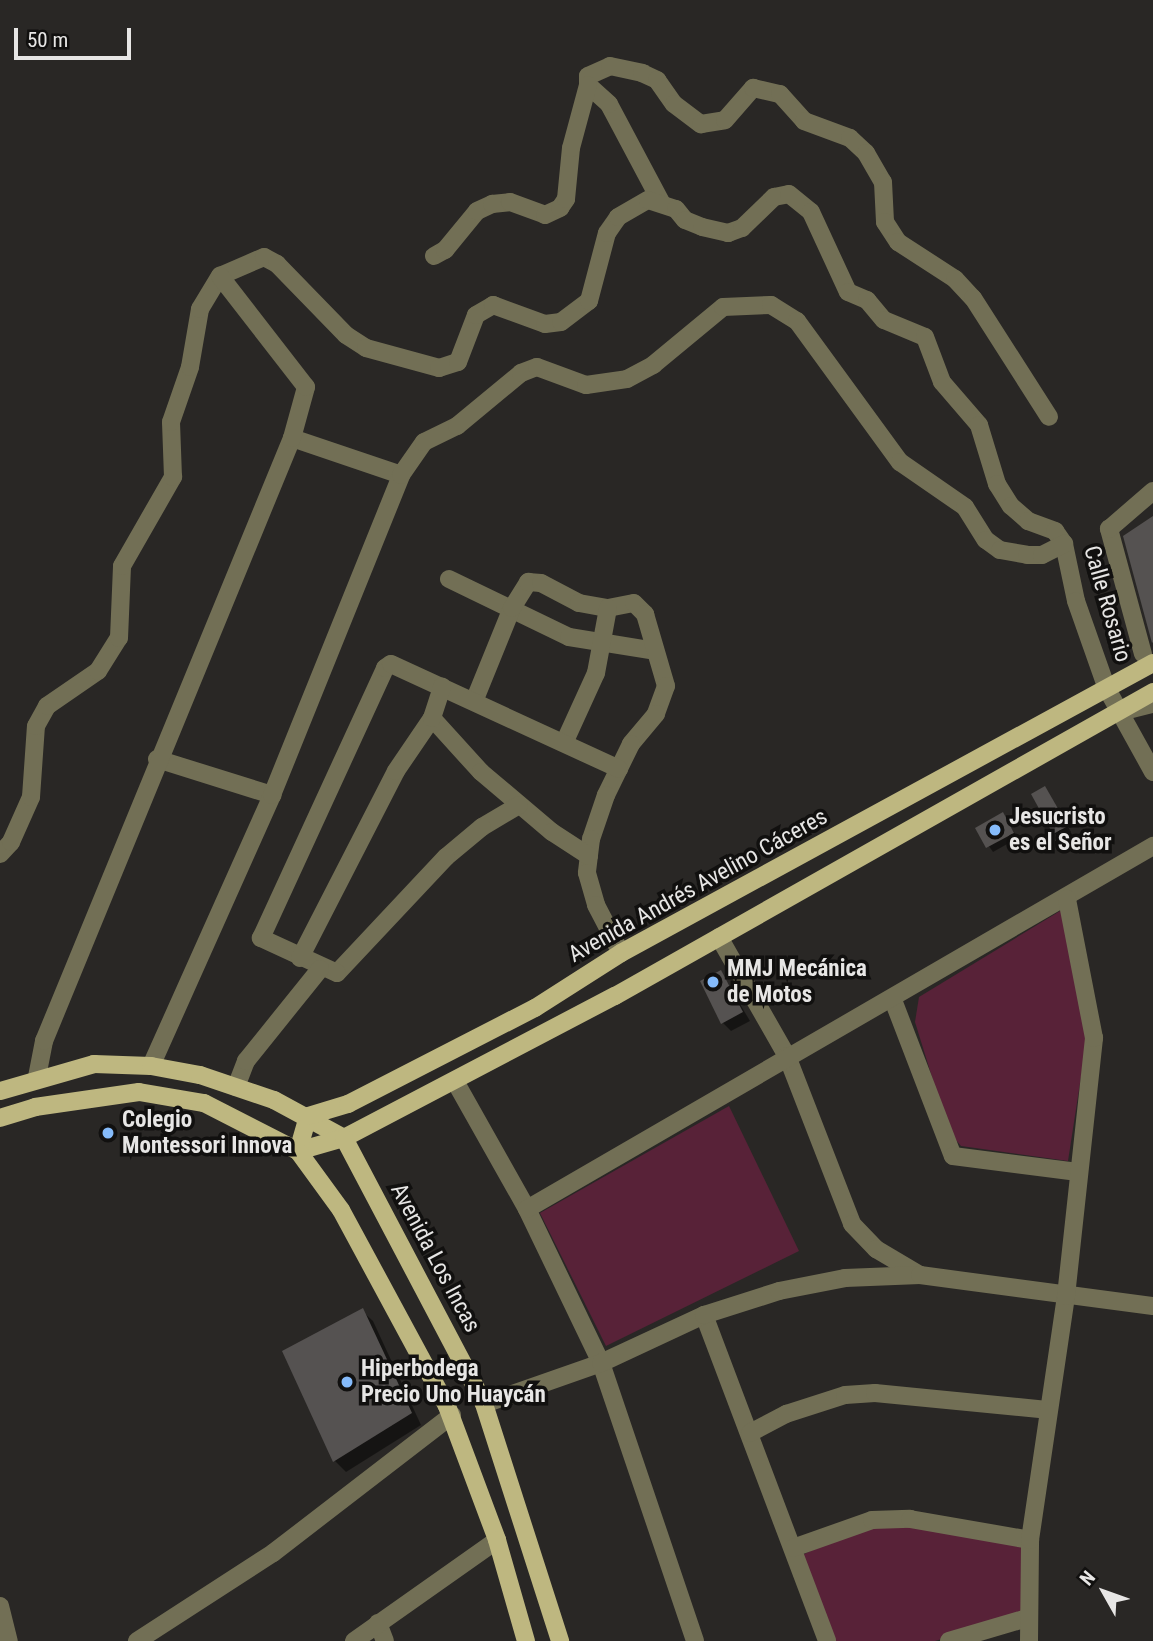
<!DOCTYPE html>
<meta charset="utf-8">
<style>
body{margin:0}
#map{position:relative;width:1153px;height:1641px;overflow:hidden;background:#292725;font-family:"Roboto Condensed",sans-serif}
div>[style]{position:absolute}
.green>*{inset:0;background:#582238}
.shadow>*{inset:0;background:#0007}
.building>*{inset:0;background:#555251}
.minor>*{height:18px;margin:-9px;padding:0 9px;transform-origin:9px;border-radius:9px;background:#726f55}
.major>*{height:18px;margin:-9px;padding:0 9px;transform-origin:9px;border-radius:9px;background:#beb780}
.dots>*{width:19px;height:19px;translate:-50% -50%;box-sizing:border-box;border:4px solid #11100f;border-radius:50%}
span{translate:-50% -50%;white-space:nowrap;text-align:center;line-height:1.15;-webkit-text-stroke:7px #11100f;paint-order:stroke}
.street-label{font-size:23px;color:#e7e6e5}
.poi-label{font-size:23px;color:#e7e6e5;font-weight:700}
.left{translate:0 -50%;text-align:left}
.north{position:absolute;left:1069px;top:1557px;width:70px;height:70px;-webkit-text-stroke:5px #11100f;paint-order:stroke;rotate:310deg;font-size:19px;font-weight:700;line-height:28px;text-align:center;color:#e7e6e5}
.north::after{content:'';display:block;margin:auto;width:24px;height:32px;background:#e7e6e5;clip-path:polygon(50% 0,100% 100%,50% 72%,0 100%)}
.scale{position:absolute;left:14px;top:28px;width:117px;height:32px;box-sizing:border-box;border:4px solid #e7e6e5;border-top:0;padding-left:9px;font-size:21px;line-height:24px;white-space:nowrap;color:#e7e6e5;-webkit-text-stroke:5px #11100f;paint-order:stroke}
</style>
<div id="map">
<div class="green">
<div style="clip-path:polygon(1065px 908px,1087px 1038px,1068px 1161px,961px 1146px,949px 1132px,915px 1022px,919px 997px)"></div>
<div style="clip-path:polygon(729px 1106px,799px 1251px,606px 1346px,540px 1213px)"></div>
<div style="clip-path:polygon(918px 1526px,1025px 1545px,1021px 1617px,935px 1641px,832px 1641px,802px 1555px,850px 1533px,879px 1527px)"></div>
</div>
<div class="shadow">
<div style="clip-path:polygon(1045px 788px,1071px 832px,1059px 838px,1054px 833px)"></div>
<div style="clip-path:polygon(1002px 815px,1018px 838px,993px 852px,977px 829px)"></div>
<div style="clip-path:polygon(721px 972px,750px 1021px,731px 1031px,723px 1023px)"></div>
<div style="clip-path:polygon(362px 1311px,373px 1321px,421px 1425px,346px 1472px,335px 1461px,284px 1352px)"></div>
</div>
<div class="building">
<div style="clip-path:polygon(1153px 516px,1153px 642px,1152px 643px,1123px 536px)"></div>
<div style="clip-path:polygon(1045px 786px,1068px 826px,1053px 834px,1031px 794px)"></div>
<div style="clip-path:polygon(1003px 812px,1014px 833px,986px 848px,975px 828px)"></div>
<div style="clip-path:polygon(721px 970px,743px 1012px,721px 1024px,700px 981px)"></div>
<div style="clip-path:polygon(363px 1308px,412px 1413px,333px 1462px,282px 1351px)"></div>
</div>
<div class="minor">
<div style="left:661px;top:202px;width:111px;rotate:-118deg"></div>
<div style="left:609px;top:104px;width:28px;rotate:-138deg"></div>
<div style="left:588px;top:85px;width:9px;rotate:-90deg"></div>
<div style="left:588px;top:76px;width:24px;rotate:-24deg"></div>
<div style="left:610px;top:66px;width:33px;rotate:12deg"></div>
<div style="left:642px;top:73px;width:17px;rotate:25deg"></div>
<div style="left:657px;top:80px;width:29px;rotate:55deg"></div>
<div style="left:674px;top:104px;width:34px;rotate:37deg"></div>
<div style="left:701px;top:124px;width:24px;rotate:-9deg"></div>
<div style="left:725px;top:120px;width:43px;rotate:-48.8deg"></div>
<div style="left:753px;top:88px;width:28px;rotate:13deg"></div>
<div style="left:780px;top:94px;width:36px;rotate:48deg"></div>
<div style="left:804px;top:121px;width:49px;rotate:20.3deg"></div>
<div style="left:850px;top:138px;width:22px;rotate:43deg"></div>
<div style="left:866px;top:153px;width:34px;rotate:60deg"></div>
<div style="left:883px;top:182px;width:40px;rotate:87.1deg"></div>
<div style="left:885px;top:222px;width:24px;rotate:57deg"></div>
<div style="left:898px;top:242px;width:68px;rotate:33deg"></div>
<div style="left:955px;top:279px;width:26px;rotate:47deg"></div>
<div style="left:973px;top:298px;width:141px;rotate:57.4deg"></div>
<div style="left:434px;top:256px;width:13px;rotate:-29deg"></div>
<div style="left:445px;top:250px;width:50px;rotate:-50.6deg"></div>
<div style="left:477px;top:211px;width:17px;rotate:-25deg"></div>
<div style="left:492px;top:204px;width:18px;rotate:-6deg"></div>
<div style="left:510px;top:202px;width:37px;rotate:20deg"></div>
<div style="left:545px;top:215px;width:17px;rotate:-25deg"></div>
<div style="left:560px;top:208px;width:11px;rotate:-56deg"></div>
<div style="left:566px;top:199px;width:51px;rotate:-84.4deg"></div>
<div style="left:571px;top:148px;width:65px;rotate:-74.9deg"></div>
<div style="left:292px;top:438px;width:115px;rotate:18.7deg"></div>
<div style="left:449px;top:579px;width:133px;rotate:25.8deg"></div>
<div style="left:569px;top:637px;width:87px;rotate:9.2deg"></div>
<div style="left:1143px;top:654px;width:130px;rotate:-105.2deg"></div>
<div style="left:1109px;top:529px;width:58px;rotate:-40.8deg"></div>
<div style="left:475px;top:699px;width:98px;rotate:-67.9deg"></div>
<div style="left:512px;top:608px;width:31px;rotate:-58deg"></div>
<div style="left:528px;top:582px;width:13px;rotate:4deg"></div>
<div style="left:541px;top:583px;width:43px;rotate:27.8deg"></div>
<div style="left:579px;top:603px;width:29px;rotate:10deg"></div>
<div style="left:608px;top:608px;width:26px;rotate:-11deg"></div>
<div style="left:634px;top:603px;width:16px;rotate:45deg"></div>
<div style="left:645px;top:614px;width:75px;rotate:73.7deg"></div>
<div style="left:666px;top:686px;width:30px;rotate:110deg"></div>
<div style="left:656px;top:714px;width:39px;rotate:130deg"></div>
<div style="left:631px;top:744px;width:57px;rotate:116.1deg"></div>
<div style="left:606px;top:795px;width:46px;rotate:108.8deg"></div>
<div style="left:591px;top:839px;width:34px;rotate:97deg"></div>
<div style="left:587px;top:873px;width:33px;rotate:74deg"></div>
<div style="left:596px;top:905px;width:54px;rotate:62.5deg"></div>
<div style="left:1124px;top:711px;width:30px;rotate:-14deg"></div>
<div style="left:432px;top:718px;width:73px;rotate:47.8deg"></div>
<div style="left:481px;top:772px;width:93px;rotate:40.2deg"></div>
<div style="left:552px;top:832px;width:44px;rotate:33deg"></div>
<div style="left:565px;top:741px;width:75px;rotate:-65.5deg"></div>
<div style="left:596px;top:673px;width:66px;rotate:-79.5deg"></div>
<div style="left:157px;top:759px;width:121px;rotate:17.4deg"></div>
<div style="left:519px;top:805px;width:43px;rotate:149.3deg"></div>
<div style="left:482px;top:827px;width:47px;rotate:140.2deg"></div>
<div style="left:446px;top:857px;width:159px;rotate:133.2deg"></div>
<div style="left:337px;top:973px;width:84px;rotate:-155.3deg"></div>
<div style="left:261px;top:938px;width:297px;rotate:-65.3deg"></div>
<div style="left:385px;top:668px;width:7px;rotate:-34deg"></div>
<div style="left:391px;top:664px;width:251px;rotate:24.7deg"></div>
<div style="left:0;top:854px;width:16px;rotate:-47deg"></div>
<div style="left:11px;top:842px;width:49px;rotate:-66deg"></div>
<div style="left:31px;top:797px;width:71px;rotate:-86deg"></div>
<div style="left:36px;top:726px;width:23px;rotate:-61deg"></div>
<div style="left:47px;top:706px;width:62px;rotate:-34.5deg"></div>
<div style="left:98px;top:671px;width:39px;rotate:-58deg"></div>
<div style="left:119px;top:638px;width:72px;rotate:-87.6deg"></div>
<div style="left:122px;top:566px;width:103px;rotate:-60.2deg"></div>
<div style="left:173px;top:477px;width:55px;rotate:-92.1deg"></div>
<div style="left:171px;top:422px;width:58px;rotate:-70.9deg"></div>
<div style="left:190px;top:367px;width:59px;rotate:-80.2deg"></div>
<div style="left:200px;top:309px;width:39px;rotate:-59deg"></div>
<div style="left:220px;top:276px;width:48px;rotate:-23.4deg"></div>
<div style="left:264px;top:257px;width:15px;rotate:28deg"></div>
<div style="left:277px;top:264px;width:99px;rotate:45.8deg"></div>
<div style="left:346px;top:335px;width:24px;rotate:33deg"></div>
<div style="left:366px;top:348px;width:76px;rotate:15.3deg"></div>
<div style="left:439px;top:368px;width:20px;rotate:-18deg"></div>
<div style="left:458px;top:362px;width:50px;rotate:-69deg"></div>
<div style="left:476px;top:315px;width:20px;rotate:-30deg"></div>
<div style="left:493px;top:305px;width:55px;rotate:20.1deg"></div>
<div style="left:545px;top:324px;width:16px;rotate:-7deg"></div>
<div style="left:561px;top:322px;width:35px;rotate:-37deg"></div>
<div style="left:589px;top:301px;width:70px;rotate:-75.2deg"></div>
<div style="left:607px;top:233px;width:19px;rotate:-55deg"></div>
<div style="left:618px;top:217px;width:34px;rotate:-30deg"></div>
<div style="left:648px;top:200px;width:29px;rotate:18deg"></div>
<div style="left:676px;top:209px;width:14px;rotate:51deg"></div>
<div style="left:685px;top:220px;width:18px;rotate:22deg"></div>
<div style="left:702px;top:227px;width:27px;rotate:13deg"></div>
<div style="left:728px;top:233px;width:15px;rotate:-20deg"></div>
<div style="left:742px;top:228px;width:45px;rotate:-44.1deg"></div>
<div style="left:774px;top:197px;width:15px;rotate:-11deg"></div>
<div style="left:789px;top:194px;width:28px;rotate:39deg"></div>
<div style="left:811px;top:212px;width:88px;rotate:65.2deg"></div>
<div style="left:848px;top:292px;width:21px;rotate:23deg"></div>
<div style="left:867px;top:300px;width:26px;rotate:50deg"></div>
<div style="left:884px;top:320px;width:44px;rotate:22.5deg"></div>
<div style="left:925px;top:337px;width:48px;rotate:69.3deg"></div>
<div style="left:942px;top:382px;width:57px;rotate:49.3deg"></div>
<div style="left:979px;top:425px;width:62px;rotate:73deg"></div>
<div style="left:997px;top:484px;width:26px;rotate:58deg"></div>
<div style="left:1011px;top:506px;width:23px;rotate:41deg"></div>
<div style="left:1028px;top:521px;width:29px;rotate:20deg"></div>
<div style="left:1055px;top:531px;width:16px;rotate:55deg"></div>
<div style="left:1064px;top:544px;width:58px;rotate:78.1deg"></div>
<div style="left:1076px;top:601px;width:93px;rotate:70.6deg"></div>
<div style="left:1107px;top:689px;width:95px;rotate:61deg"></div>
<div style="left:719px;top:937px;width:137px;rotate:60.3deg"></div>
<div style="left:787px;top:1056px;width:180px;rotate:68.8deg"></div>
<div style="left:852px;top:1224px;width:35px;rotate:46deg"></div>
<div style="left:876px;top:1249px;width:51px;rotate:30.6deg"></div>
<div style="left:300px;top:958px;width:210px;rotate:-62.8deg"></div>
<div style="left:396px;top:771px;width:64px;rotate:-55.8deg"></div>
<div style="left:432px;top:718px;width:33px;rotate:-72deg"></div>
<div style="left:893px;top:1000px;width:167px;rotate:69deg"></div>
<div style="left:953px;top:1156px;width:126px;rotate:7.3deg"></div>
<div style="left:151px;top:1066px;width:297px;rotate:-65.9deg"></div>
<div style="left:272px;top:795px;width:345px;rotate:-68deg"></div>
<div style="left:401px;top:475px;width:40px;rotate:-55.1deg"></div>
<div style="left:424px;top:442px;width:37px;rotate:-26deg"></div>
<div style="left:457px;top:426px;width:83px;rotate:-39.6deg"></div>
<div style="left:521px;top:373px;width:17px;rotate:-21deg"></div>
<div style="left:537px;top:367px;width:52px;rotate:20.2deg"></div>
<div style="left:586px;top:385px;width:41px;rotate:-8.3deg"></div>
<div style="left:627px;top:379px;width:30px;rotate:-28deg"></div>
<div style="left:653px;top:365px;width:91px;rotate:-39.6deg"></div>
<div style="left:723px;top:307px;width:48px;rotate:-2.4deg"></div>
<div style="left:771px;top:305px;width:31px;rotate:32deg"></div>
<div style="left:797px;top:321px;width:175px;rotate:53.9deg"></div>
<div style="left:900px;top:462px;width:79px;rotate:34.7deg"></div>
<div style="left:965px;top:507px;width:39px;rotate:58deg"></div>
<div style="left:986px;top:540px;width:17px;rotate:36deg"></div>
<div style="left:1000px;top:550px;width:27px;rotate:10deg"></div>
<div style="left:1027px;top:555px;width:15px"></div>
<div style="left:1042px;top:555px;width:25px;rotate:-27deg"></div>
<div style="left:37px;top:1077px;width:37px;rotate:-79deg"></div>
<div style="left:44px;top:1041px;width:652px;rotate:-67.64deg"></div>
<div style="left:292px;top:438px;width:53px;rotate:-74.6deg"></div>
<div style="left:306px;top:387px;width:140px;rotate:-127.8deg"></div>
<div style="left:456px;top:1083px;width:145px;rotate:60.6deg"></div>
<div style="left:527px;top:1209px;width:171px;rotate:64.3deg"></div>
<div style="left:601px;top:1363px;width:293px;rotate:71.3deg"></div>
<div style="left:236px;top:1087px;width:28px;rotate:-69deg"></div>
<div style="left:246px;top:1061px;width:118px;rotate:-51.2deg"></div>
<div style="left:527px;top:1209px;width:724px;rotate:-30.11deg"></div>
<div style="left:704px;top:1315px;width:348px;rotate:69.3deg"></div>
<div style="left:484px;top:1404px;width:124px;rotate:-19.3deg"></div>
<div style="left:601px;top:1363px;width:114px;rotate:-25deg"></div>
<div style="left:704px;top:1315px;width:79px;rotate:-17.7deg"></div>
<div style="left:779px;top:1291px;width:67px;rotate:-11.1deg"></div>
<div style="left:845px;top:1278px;width:75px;rotate:-2.3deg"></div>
<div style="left:920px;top:1275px;width:235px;rotate:7.6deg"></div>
<div style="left:750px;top:1433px;width:41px;rotate:-27.8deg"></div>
<div style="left:786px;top:1414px;width:62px;rotate:-17.9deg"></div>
<div style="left:845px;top:1395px;width:30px;rotate:-4deg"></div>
<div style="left:875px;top:1393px;width:173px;rotate:5.6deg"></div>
<div style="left:793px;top:1548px;width:84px;rotate:-19.5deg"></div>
<div style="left:872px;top:1520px;width:38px;rotate:-2deg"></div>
<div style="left:910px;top:1519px;width:122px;rotate:9.9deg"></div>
<div style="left:0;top:1606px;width:36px;rotate:76deg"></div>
<div style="left:378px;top:1623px;width:19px;rotate:69deg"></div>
<div style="left:137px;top:1641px;width:162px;rotate:-32.9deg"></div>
<div style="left:273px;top:1553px;width:226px;rotate:-37.6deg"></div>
<div style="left:354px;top:1641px;width:175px;rotate:-35.2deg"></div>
<div style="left:949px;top:1641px;width:81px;rotate:-16.4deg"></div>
<div style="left:1029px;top:1641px;width:101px;rotate:-89.4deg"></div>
<div style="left:1030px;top:1540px;width:247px;rotate:-81.6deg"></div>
<div style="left:1066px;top:1296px;width:260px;rotate:-83.8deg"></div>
<div style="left:1094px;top:1038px;width:142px;rotate:-101deg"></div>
</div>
<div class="major">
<div style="left:0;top:1091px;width:98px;rotate:-16deg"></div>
<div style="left:94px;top:1064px;width:57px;rotate:2deg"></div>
<div style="left:151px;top:1066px;width:50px;rotate:10.4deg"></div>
<div style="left:200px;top:1075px;width:78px;rotate:18.7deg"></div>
<div style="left:274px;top:1100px;width:80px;rotate:28.5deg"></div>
<div style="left:0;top:1118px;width:37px;rotate:-17deg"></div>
<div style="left:35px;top:1107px;width:105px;rotate:-8.2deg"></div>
<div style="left:139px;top:1092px;width:66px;rotate:9.6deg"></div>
<div style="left:204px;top:1103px;width:106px;rotate:27.1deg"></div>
<div style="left:298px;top:1151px;width:48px;rotate:-15.8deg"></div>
<div style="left:344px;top:1138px;width:306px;rotate:-27.7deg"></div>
<div style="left:615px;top:996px;width:618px;rotate:-29.47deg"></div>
<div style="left:344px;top:1138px;width:301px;rotate:62.2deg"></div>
<div style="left:484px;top:1404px;width:249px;rotate:72.2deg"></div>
<div style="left:298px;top:1151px;width:36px;rotate:-74deg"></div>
<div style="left:308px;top:1116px;width:42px;rotate:-16.7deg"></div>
<div style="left:348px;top:1104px;width:210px;rotate:-27.2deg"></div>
<div style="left:535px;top:1008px;width:102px;rotate:-32.6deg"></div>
<div style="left:621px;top:953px;width:606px;rotate:-28.6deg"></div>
<div style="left:298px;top:1151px;width:73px;rotate:53.9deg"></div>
<div style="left:341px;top:1210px;width:223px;rotate:61.6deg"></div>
<div style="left:447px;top:1406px;width:143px;rotate:69.5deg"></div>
<div style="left:497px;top:1540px;width:105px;rotate:74deg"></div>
</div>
<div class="dots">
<div style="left:995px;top:830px;background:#85bbfb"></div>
<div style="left:713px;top:982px;background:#85bbfb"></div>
<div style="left:108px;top:1133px;background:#85bbfb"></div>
<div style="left:347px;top:1382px;background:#85bbfb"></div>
</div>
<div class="street-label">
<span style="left:1107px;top:604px;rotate:74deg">Calle Rosario</span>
<span style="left:698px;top:886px;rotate:-29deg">Avenida Andrés Avelino Cáceres</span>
<span style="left:435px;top:1258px;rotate:62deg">Avenida Los Incas</span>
</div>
<div class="poi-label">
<span class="left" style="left:1009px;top:830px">Jesucristo<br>es el Señor</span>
<span class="left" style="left:727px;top:982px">MMJ Mecánica<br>de Motos</span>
<span class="left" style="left:122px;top:1133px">Colegio<br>Montessori Innova</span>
<span class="left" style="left:361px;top:1382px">Hiperbodega<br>Precio Uno Huaycán</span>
</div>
<div class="north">N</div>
<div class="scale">50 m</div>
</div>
